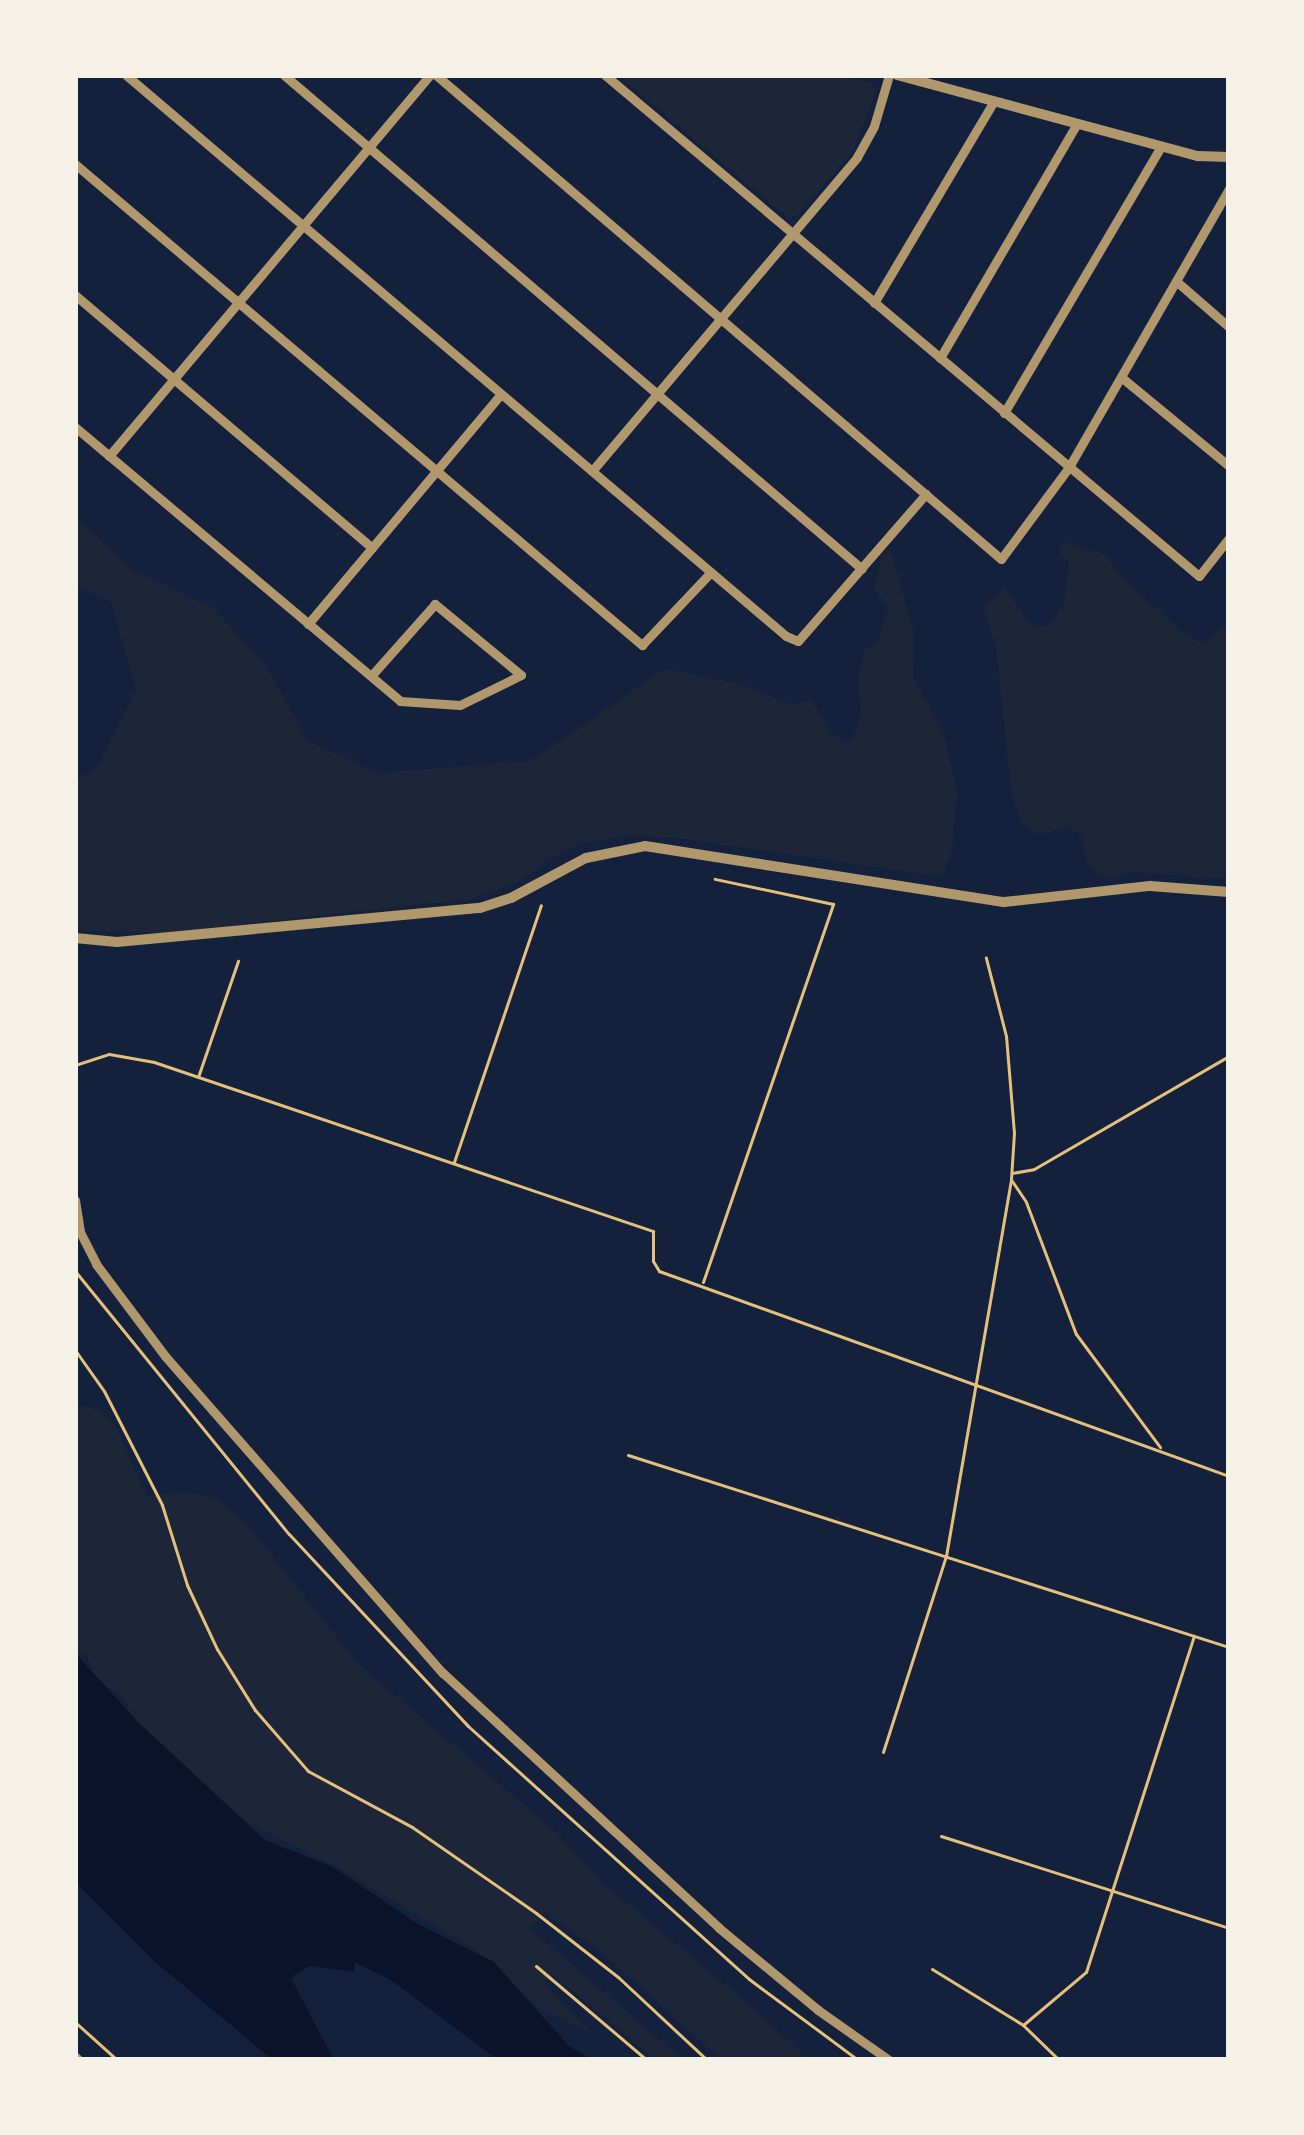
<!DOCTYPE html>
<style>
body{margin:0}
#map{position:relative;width:1304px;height:2135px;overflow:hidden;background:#14213d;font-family:Jost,sans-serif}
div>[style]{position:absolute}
.green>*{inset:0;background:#1d2539}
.water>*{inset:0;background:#0b132b}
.path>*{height:3px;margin:-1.5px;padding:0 1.5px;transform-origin:1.5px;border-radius:1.5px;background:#e5c07b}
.minor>*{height:9px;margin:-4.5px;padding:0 4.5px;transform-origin:4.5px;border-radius:4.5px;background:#b1986c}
.tertiary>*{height:10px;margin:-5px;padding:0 5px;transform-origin:5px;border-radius:5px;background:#b1986c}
span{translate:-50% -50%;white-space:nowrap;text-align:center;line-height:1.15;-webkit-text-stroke:12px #f6f1e7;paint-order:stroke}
.frame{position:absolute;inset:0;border:78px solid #f6f1e7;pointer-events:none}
</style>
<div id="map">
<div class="green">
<div style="clip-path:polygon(618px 75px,841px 75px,872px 83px,876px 92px,853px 151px,797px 216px,788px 218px)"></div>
<div style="clip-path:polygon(75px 516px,133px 570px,212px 607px,266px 665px,307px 740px,378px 773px,530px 761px,665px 669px,738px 683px,792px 705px,812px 700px,832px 734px,851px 743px,861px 713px,858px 674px,865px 650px,878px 642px,888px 608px,874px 589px,882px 556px,890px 547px,913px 631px,914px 679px,944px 734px,957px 791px,952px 849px,943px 877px,670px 837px,628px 836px,582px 843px,545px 861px,522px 881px,471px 899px,163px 933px,83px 931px,75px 925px,75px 780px,97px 767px,136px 691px,111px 602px,75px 584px)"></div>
<div style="clip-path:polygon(1062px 541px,1107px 555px,1114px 569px,1183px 633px,1203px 643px,1229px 623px,1229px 879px,1129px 872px,1111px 880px,1096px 873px,1086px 859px,1082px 836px,1068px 827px,1040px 835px,1023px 825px,1012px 798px,996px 647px,983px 606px,1005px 589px,1032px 626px,1046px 628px,1064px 604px,1069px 561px,1059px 552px)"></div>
<div style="clip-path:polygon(75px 1404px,100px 1410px,115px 1425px,147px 1496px,185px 1491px,212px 1497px,242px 1518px,359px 1665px,557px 1833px,604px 1884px,762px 2016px,800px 2051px,803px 2060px,722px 2060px,597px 1948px,545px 1912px,530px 1929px,683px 2060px,656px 2060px,551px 1973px,545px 1984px,592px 2033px,542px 2010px,477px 1951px,341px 1869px,249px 1823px,214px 1796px,134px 1723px,124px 1697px,97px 1681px,87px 1656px,75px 1650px)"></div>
</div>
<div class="water">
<div style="clip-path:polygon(75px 1653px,138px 1722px,265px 1840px,333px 1867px,418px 1924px,494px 1962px,569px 2046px,592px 2060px,498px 2060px,391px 1980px,354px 1962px,355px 1972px,309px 1966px,291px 1978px,334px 2060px,273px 2060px,154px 1961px,75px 1882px)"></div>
</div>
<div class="path">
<div style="left:75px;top:1065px;width:36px;rotate:-18deg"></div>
<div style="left:109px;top:1054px;width:46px;rotate:10.1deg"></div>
<div style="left:154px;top:1062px;width:527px;rotate:18.71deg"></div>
<div style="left:653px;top:1231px;width:30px;rotate:90deg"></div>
<div style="left:653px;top:1261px;width:12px;rotate:59deg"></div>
<div style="left:659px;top:1271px;width:606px;rotate:19.78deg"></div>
<div style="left:198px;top:1077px;width:123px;rotate:-71deg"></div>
<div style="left:454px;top:1162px;width:271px;rotate:-71.3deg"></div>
<div style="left:1012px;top:1173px;width:22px;rotate:-10deg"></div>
<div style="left:1034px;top:1169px;width:225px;rotate:-30.1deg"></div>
<div style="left:1012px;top:1181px;width:25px;rotate:56deg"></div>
<div style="left:1026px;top:1202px;width:141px;rotate:69.3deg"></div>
<div style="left:1076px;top:1334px;width:141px;rotate:53.4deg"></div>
<div style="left:75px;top:1271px;width:339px;rotate:50.9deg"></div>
<div style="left:289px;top:1534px;width:262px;rotate:47deg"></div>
<div style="left:468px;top:1726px;width:378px;rotate:42deg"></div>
<div style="left:749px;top:1979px;width:136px;rotate:36.6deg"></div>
<div style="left:703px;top:1282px;width:400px;rotate:-71deg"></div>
<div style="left:833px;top:904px;width:121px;rotate:-168deg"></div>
<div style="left:75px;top:1350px;width:50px;rotate:54.7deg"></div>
<div style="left:104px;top:1391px;width:128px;rotate:63deg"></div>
<div style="left:162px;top:1505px;width:84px;rotate:72.6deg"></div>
<div style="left:187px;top:1585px;width:71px;rotate:64.9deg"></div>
<div style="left:217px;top:1649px;width:72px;rotate:58.1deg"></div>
<div style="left:255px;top:1710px;width:81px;rotate:49deg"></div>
<div style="left:308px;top:1771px;width:118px;rotate:28.3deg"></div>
<div style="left:412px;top:1827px;width:151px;rotate:34.7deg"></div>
<div style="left:536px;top:1913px;width:104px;rotate:38deg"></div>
<div style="left:618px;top:1977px;width:122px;rotate:43deg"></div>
<div style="left:628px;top:1455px;width:631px;rotate:17.72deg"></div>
<div style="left:883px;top:1752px;width:206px;rotate:-72.2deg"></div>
<div style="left:946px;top:1556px;width:383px;rotate:-80.2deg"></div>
<div style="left:1011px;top:1179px;width:46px;rotate:-86.3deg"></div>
<div style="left:1014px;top:1133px;width:97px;rotate:-94.7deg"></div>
<div style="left:1006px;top:1036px;width:81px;rotate:-104.4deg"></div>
<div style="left:941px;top:1836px;width:302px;rotate:17.7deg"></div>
<div style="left:536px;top:1966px;width:145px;rotate:40.3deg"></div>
<div style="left:932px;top:1969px;width:107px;rotate:31.6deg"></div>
<div style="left:1023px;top:2025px;width:82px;rotate:-40.1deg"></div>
<div style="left:1086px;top:1972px;width:353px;rotate:-72.2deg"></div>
<div style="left:75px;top:2022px;width:57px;rotate:42.1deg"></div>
<div style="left:1024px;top:2026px;width:49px;rotate:44.2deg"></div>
</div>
<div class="minor">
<div style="left:126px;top:75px;width:866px;rotate:40.36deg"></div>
<div style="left:786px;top:636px;width:13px;rotate:23deg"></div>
<div style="left:798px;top:641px;width:195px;rotate:-49deg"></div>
<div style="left:284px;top:75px;width:760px;rotate:40.52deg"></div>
<div style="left:436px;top:75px;width:744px;rotate:40.58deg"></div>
<div style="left:1001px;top:559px;width:114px;rotate:-53.5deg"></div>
<div style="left:1069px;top:467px;width:321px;rotate:-60.1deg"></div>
<div style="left:605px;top:75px;width:777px;rotate:40.15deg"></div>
<div style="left:1199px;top:576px;width:48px;rotate:-51.7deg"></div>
<div style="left:75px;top:164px;width:744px;rotate:40.31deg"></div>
<div style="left:642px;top:645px;width:100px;rotate:-46.6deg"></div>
<div style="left:1176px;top:281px;width:70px;rotate:41deg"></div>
<div style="left:75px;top:295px;width:390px;rotate:40.4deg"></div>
<div style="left:874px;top:303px;width:235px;rotate:-59.3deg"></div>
<div style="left:940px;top:358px;width:271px;rotate:-59.7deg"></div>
<div style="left:1121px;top:377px;width:140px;rotate:39.5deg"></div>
<div style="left:1004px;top:413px;width:310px;rotate:-59.5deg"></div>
<div style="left:75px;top:427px;width:425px;rotate:40.1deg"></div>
<div style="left:400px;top:701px;width:60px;rotate:3.8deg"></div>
<div style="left:460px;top:705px;width:68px;rotate:-26.2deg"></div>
<div style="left:521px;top:675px;width:112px;rotate:-140.5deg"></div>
<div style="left:435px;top:604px;width:96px;rotate:131.6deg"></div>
<div style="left:109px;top:456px;width:498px;rotate:-49.9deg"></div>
<div style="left:592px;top:471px;width:411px;rotate:-49.8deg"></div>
<div style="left:857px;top:157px;width:35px;rotate:-61deg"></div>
<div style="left:874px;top:126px;width:53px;rotate:-73.6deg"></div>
<div style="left:308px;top:624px;width:300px;rotate:-50deg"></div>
<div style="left:75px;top:1200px;width:32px;rotate:81deg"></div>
<div style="left:80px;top:1232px;width:36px;rotate:63deg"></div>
<div style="left:96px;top:1264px;width:115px;rotate:53.1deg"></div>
<div style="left:165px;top:1356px;width:422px;rotate:48.8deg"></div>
<div style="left:443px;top:1673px;width:376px;rotate:42.7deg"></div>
<div style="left:719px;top:1928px;width:129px;rotate:39.6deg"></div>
<div style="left:818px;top:2010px;width:87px;rotate:35.2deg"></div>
</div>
<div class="tertiary">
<div style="left:897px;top:75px;width:312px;rotate:15.1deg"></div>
<div style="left:1198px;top:156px;width:31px;rotate:2deg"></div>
<div style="left:75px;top:938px;width:42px;rotate:5.4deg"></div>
<div style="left:117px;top:942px;width:365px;rotate:-5.4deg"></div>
<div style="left:480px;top:908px;width:33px;rotate:-18deg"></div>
<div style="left:511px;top:898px;width:85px;rotate:-28.1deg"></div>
<div style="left:586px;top:858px;width:60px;rotate:-11.5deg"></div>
<div style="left:645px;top:846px;width:363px;rotate:8.9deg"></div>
<div style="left:1004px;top:902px;width:147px;rotate:-6.3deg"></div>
<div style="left:1150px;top:886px;width:79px;rotate:4.3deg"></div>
<div style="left:75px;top:2057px;width:4px;rotate:45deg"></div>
</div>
<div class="frame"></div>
</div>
